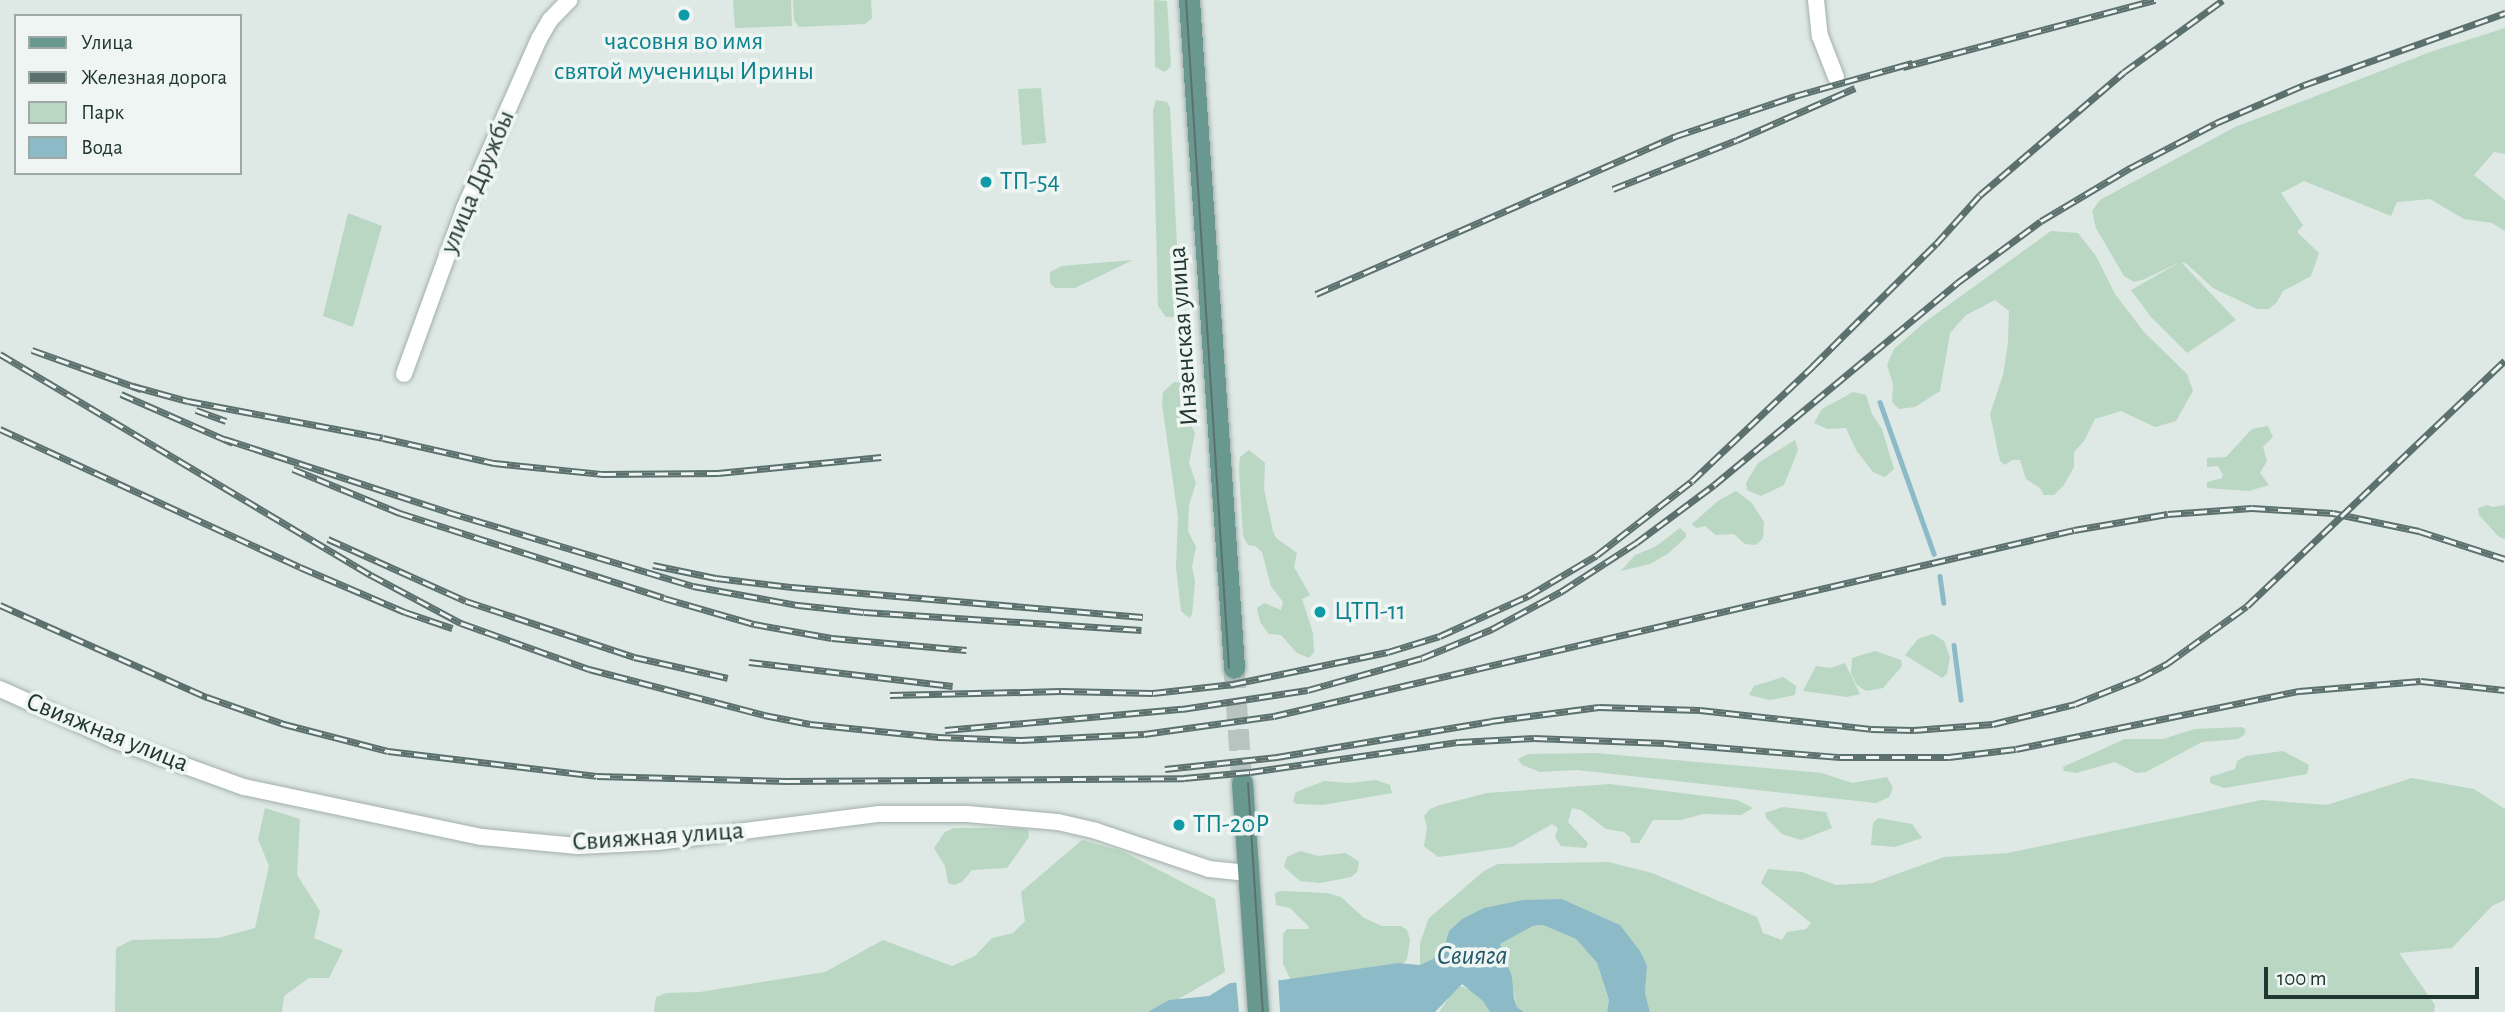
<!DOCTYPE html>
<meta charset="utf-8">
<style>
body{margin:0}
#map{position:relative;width:2505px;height:1012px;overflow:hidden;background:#dee8e4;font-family:"Alegreya Sans",sans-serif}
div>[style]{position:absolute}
.green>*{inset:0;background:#b9d7c3}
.water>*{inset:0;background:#8cbbc7}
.pier>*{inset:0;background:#dee8e4}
.stream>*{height:4.5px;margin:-2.25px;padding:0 2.25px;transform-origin:2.25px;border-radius:2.25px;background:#8cbbc7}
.primary-tunnel>*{height:21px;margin-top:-10.5px;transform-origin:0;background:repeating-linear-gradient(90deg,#b8c4c0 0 21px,transparent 0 31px)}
.roads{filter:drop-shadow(0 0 2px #a2afab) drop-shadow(0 0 2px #a2afab)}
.minor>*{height:16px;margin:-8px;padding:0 8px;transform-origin:8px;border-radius:8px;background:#fff}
.primary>*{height:21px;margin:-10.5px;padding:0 10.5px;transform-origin:10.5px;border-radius:10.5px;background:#68988f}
.tram>*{height:2px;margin:-1px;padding:0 1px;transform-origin:1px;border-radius:1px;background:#5c716d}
.rail>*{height:7px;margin-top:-3.5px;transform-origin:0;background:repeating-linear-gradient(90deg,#eef5f2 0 13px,#5c716d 0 26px);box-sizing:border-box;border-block:2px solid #5c716d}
.dots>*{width:19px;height:19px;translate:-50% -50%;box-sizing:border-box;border:4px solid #eef5f2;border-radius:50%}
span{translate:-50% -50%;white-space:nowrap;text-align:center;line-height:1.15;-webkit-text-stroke:7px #eef5f2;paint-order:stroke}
.culture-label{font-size:26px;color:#0d838f}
.left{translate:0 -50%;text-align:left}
.street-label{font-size:26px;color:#223631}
.water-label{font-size:28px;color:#235a6a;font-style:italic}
.legend{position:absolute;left:14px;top:14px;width:228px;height:161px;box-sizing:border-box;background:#eef5f2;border:2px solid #9ca9a5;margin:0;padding:9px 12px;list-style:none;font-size:21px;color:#223631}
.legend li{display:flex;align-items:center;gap:14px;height:35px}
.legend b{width:35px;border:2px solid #9ca9a5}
.scale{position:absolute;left:2264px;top:967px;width:215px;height:32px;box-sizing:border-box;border:4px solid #223631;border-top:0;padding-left:9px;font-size:21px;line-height:24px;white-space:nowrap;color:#223631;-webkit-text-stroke:5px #eef5f2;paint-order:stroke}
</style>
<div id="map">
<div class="green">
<div style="clip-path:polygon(733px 0,791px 0,792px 26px,735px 28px)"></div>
<div style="clip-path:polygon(793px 0,871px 0,872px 18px,865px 24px,799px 27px,794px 20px)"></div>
<div style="clip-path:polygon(1154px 0,1167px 1px,1171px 66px,1165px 72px,1155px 67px)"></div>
<div style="clip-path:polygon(2505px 28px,2505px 154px,2494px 152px,2474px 175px,2505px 200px,2505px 231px,2492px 223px,2464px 219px,2430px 199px,2397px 202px,2391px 216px,2304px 181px,2281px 193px,2303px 225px,2297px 232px,2319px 253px,2311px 276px,2283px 291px,2277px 302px,2269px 309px,2257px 309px,2213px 288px,2187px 264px,2181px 262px,2236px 320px,2187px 353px,2151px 317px,2131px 290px,2180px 262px,2145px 279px,2134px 282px,2124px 276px,2096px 228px,2092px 211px,2100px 200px,2235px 127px,2433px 51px)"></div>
<div style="clip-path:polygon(1041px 88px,1046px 143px,1022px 145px,1018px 89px)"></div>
<div style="clip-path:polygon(1156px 100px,1167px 102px,1170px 108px,1180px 304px,1174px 317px,1166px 317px,1158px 306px,1153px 110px)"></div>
<div style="clip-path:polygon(348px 213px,382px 226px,353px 327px,323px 316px)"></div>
<div style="clip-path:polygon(2051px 231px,2078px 233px,2096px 256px,2115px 294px,2144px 332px,2187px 374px,2193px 391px,2176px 421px,2155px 427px,2121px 411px,2095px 419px,2084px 441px,2074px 452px,2074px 467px,2064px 485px,2054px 495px,2044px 495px,2040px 488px,2026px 479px,2020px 460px,2012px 460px,2005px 465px,2000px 461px,1990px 414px,2003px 375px,2008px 343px,2009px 311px,1995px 300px,1966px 315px,1950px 333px,1940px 391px,1915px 407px,1899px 409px,1892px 402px,1893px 384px,1887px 365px,1894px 349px,1925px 322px)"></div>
<div style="clip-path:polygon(1133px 260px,1075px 288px,1055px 288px,1050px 283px,1050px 272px,1062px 266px)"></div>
<div style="clip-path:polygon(1174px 382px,1183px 383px,1190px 390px,1188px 419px,1195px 433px,1189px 463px,1196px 483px,1189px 505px,1188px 531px,1196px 547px,1192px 567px,1195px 581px,1192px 615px,1189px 618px,1181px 611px,1176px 567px,1178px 517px,1162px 404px,1163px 392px)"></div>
<div style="clip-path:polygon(1853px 392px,1866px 395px,1872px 414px,1882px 429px,1894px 469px,1885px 477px,1873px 472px,1856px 450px,1846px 428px,1827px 429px,1814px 423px,1822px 409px)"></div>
<div style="clip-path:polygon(2268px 426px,2273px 437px,2263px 447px,2267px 461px,2260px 473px,2269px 485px,2249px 491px,2207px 488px,2207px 482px,2222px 478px,2223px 475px,2218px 466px,2207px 467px,2207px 458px,2226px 457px,2252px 429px)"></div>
<div style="clip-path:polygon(1795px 440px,1798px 450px,1784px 485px,1761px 496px,1747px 490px,1746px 483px,1758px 463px)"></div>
<div style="clip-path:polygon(1249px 450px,1265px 463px,1264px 489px,1273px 531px,1276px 538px,1297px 553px,1294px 567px,1310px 595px,1302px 599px,1313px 633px,1314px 652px,1309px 658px,1297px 653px,1281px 635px,1269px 634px,1260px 622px,1257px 608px,1264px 603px,1281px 610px,1283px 602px,1271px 586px,1262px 552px,1255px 546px,1248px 545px,1243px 536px,1239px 469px,1240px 457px)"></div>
<div style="clip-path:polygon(1736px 491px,1751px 502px,1764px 522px,1763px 538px,1756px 545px,1745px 544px,1734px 534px,1716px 535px,1705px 526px,1696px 528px,1692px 524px,1718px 501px)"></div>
<div style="clip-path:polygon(2487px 505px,2493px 507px,2505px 505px,2505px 539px,2499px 537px,2479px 515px,2478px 508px)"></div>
<div style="clip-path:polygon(1680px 528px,1686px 533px,1686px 537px,1669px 553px,1650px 564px,1621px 571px,1635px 555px,1655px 547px)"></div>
<div style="clip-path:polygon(1933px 634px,1944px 641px,1950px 657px,1947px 674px,1942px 678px,1905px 655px,1918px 639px)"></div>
<div style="clip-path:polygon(1875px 651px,1901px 660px,1902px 666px,1883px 688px,1866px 691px,1857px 685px,1851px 674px,1852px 658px)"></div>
<div style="clip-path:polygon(1845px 663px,1860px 694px,1847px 697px,1803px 691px,1816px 666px,1830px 668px)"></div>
<div style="clip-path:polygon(1783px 677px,1796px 686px,1795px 695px,1770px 700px,1749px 695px,1754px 686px)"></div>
<div style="clip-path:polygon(2242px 727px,2246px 730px,2244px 735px,2238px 739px,2202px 742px,2146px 772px,2136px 773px,2115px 762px,2076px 773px,2064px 771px,2063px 767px,2125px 739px,2163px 739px,2194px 729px)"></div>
<div style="clip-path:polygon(2283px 751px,2309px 765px,2307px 774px,2224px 788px,2210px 783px,2210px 777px,2235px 769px,2237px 761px,2246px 756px)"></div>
<div style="clip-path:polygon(1595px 753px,1822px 773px,1852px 783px,1887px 777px,1893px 788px,1889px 797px,1876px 803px,1577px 770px,1540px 772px,1522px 765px,1518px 759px,1529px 754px)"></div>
<div style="clip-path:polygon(2412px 778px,2474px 789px,2505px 809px,2505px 900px,2492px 906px,2452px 948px,2399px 953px,2435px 1005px,2434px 1012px,1650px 1012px,1645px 993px,1647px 966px,1620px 925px,1562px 899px,1462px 919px,1449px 931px,1445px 944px,1433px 960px,1420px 965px,1420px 943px,1429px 918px,1484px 871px,1498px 864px,1608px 862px,1652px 873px,1757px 917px,1763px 933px,1782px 940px,1787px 932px,1806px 929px,1811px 923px,1761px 883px,1768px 869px,1802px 872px,1836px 885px,1872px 883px,1944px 857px,2008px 853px,2261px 800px,2327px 805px)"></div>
<div style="clip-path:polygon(1376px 780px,1390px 785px,1392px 793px,1323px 805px,1296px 804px,1293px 801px,1296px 792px,1324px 781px,1349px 783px)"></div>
<div style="clip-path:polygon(1610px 784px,1737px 800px,1753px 808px,1741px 815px,1703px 814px,1681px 820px,1653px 820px,1639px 843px,1631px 843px,1630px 837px,1624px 832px,1606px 829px,1581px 810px,1572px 808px,1568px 822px,1588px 843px,1586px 848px,1561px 846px,1555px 837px,1558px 828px,1552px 824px,1512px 847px,1438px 857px,1424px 846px,1427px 828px,1424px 816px,1430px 809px,1440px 805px,1487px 793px)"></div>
<div style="clip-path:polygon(1783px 807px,1826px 812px,1832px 828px,1801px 840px,1782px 834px,1766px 818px,1765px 813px)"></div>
<div style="clip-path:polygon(265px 808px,300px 819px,297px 875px,320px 911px,314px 938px,343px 950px,329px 978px,309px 978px,284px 996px,282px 1012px,115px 1012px,116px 948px,132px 940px,218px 938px,255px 928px,269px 866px,258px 839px)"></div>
<div style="clip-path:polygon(1878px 818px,1912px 824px,1922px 838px,1895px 847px,1871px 845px,1873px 823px)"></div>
<div style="clip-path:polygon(954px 828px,1022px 828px,1028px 830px,1029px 837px,1007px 868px,972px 870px,962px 882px,954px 885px,948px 883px,945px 866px,934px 848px,945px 832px)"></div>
<div style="clip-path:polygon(1082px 840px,1122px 851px,1215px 899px,1225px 972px,1156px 1012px,654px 1012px,656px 997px,666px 993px,700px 992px,825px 972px,883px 940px,952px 966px,975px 956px,992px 938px,1013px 933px,1025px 921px,1021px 892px)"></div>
<div style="clip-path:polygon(1300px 851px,1318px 856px,1346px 853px,1359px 862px,1357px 872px,1351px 877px,1320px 883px,1300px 881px,1284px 867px,1287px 857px)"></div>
<div style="clip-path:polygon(1280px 891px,1327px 893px,1341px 897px,1364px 918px,1382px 926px,1401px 926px,1407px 930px,1410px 940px,1407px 959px,1401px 966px,1291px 980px,1283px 964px,1283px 934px,1287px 929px,1308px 929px,1309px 927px,1290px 908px,1276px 905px,1275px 893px)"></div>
<div style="clip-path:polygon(1543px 925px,1576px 939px,1597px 963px,1609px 1000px,1607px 1012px,1524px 1012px,1517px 1007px,1507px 960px,1501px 951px,1500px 944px,1533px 926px)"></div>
<div style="clip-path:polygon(1461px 986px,1483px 996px,1493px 1012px,1439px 1012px,1454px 990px)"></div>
</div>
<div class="water">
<div style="clip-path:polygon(1562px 899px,1620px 925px,1640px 951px,1647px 966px,1645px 993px,1650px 1012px,1607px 1012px,1609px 1000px,1597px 963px,1576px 939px,1543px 925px,1533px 926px,1500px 944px,1512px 977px,1514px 998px,1517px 1007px,1524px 1012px,1490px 1012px,1483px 1001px,1462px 984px,1435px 1012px,1148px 1012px,1169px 1000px,1209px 996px,1230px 983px,1282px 980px,1398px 963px,1420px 965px,1433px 959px,1445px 944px,1449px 931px,1462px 919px,1484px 908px,1523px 900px)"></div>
</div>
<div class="pier">
<div style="clip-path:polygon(1278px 977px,1280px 1012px,1239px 1012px,1236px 979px)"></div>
</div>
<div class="stream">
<div style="left:1880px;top:402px;width:161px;rotate:70.4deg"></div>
<div style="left:1940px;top:576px;width:27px;rotate:82deg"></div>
<div style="left:1954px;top:645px;width:55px;rotate:82.7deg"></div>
</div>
<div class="primary-tunnel">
<div style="left:1234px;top:667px;width:116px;rotate:86.1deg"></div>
</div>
<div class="roads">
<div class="minor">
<div style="left:1816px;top:0;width:36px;rotate:84deg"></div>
<div style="left:1820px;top:36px;width:44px;rotate:68.7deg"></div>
<div style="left:404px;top:374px;width:176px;rotate:-70deg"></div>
<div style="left:464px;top:209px;width:186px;rotate:-66.2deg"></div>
<div style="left:539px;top:39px;width:22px;rotate:-60deg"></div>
<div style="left:550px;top:20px;width:28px;rotate:-46deg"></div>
<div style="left:0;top:689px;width:125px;rotate:24.1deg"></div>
<div style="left:114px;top:740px;width:138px;rotate:19.9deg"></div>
<div style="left:244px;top:787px;width:243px;rotate:11.9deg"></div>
<div style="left:482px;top:837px;width:96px;rotate:5.4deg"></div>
<div style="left:578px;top:846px;width:79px;rotate:-2.9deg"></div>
<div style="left:657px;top:842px;width:224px;rotate:-7.2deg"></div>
<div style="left:879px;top:814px;width:88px"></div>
<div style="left:967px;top:814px;width:91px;rotate:5deg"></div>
<div style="left:1058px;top:822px;width:39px;rotate:13deg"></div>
<div style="left:1096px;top:831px;width:119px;rotate:18.6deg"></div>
<div style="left:1209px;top:869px;width:39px;rotate:6deg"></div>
</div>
<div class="primary">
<div style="left:1189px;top:0;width:669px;rotate:86.14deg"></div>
<div style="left:1242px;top:783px;width:230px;rotate:86deg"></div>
</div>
</div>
<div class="tram">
<div style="left:1186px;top:0;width:669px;rotate:86.32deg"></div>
<div style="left:1248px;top:783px;width:229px;rotate:86.3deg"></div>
</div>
<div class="rail">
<div style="left:1903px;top:67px;width:261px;rotate:-14.9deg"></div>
<div style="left:1613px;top:189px;width:133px;rotate:-21.6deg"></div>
<div style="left:1737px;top:140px;width:129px;rotate:-23.8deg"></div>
<div style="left:1316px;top:294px;width:393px;rotate:-23.7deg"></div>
<div style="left:1676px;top:136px;width:126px;rotate:-18.6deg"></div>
<div style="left:1795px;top:96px;width:122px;rotate:-15.8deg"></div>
<div style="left:32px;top:350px;width:116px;rotate:19.7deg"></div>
<div style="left:0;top:354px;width:432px;rotate:30.8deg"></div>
<div style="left:371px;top:575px;width:102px;rotate:28.1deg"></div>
<div style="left:461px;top:623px;width:136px;rotate:19.8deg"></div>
<div style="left:589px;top:669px;width:181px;rotate:14.7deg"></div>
<div style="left:764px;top:715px;width:47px;rotate:11.1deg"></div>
<div style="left:810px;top:724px;width:129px;rotate:5.8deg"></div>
<div style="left:938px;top:737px;width:83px;rotate:2.1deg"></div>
<div style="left:1021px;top:740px;width:123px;rotate:-2.8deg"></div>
<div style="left:1144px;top:734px;width:131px;rotate:-7.9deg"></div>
<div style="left:1274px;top:716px;width:821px;rotate:-13.09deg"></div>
<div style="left:2074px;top:530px;width:95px;rotate:-9.7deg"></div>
<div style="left:2168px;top:514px;width:84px;rotate:-4.1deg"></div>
<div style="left:2252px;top:508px;width:81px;rotate:3.5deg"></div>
<div style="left:2333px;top:513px;width:88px;rotate:11.8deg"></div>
<div style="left:2419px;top:531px;width:90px;rotate:18deg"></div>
<div style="left:133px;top:386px;width:57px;rotate:15.3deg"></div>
<div style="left:188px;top:401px;width:198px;rotate:10.7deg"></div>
<div style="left:383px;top:438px;width:114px;rotate:12.7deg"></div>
<div style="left:494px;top:463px;width:110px;rotate:5.8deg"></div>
<div style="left:603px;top:474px;width:115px;rotate:-0.5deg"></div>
<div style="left:718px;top:473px;width:164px;rotate:-5.6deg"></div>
<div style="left:121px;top:394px;width:122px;rotate:23.6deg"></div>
<div style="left:196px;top:410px;width:32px;rotate:20deg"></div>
<div style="left:0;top:429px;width:330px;rotate:24.7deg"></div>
<div style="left:300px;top:567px;width:114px;rotate:23.2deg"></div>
<div style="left:405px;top:612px;width:50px;rotate:18.8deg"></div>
<div style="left:225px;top:439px;width:235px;rotate:18.1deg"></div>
<div style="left:448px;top:512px;width:256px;rotate:16.8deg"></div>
<div style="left:693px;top:586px;width:107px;rotate:10.3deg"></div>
<div style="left:798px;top:605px;width:66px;rotate:6.1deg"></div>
<div style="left:864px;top:612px;width:278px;rotate:3.7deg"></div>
<div style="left:293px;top:469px;width:116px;rotate:22.4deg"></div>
<div style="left:400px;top:513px;width:277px;rotate:17.8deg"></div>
<div style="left:664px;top:598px;width:94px;rotate:16.1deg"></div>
<div style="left:754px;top:624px;width:79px;rotate:10.2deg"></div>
<div style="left:832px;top:638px;width:135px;rotate:5.1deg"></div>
<div style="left:328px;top:539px;width:151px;rotate:24.2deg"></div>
<div style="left:466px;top:601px;width:177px;rotate:18.4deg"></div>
<div style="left:634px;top:657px;width:96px;rotate:12.6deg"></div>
<div style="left:653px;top:565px;width:64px;rotate:11.7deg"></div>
<div style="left:716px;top:578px;width:77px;rotate:6.8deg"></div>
<div style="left:792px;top:587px;width:352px;rotate:4.9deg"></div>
<div style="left:0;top:605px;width:227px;rotate:24deg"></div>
<div style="left:207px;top:697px;width:82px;rotate:19.3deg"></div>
<div style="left:284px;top:724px;width:107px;rotate:14.6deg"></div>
<div style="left:388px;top:751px;width:210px;rotate:6.8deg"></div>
<div style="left:597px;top:776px;width:190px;rotate:1.5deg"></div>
<div style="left:787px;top:781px;width:397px;rotate:-0.4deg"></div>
<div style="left:1184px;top:778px;width:66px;rotate:-5.2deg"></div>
<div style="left:1250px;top:772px;width:211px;rotate:-8.2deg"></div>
<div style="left:1459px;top:742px;width:75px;rotate:-3.1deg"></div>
<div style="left:1534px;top:738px;width:131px;rotate:2.2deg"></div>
<div style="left:1665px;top:743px;width:176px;rotate:4.6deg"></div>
<div style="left:1840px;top:757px;width:109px"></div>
<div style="left:1949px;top:757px;width:67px;rotate:-6.8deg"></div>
<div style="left:2016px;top:749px;width:289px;rotate:-11.6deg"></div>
<div style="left:2299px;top:691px;width:122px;rotate:-4.7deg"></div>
<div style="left:2421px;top:681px;width:84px;rotate:6.1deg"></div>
<div style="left:749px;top:662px;width:205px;rotate:6.7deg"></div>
<div style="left:890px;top:695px;width:171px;rotate:-1.3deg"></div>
<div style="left:1061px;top:691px;width:92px;rotate:1.2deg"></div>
<div style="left:1153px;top:693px;width:81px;rotate:-6.4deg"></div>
<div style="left:1233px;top:684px;width:158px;rotate:-11.7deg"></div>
<div style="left:1388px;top:652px;width:54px;rotate:-17.1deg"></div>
<div style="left:1440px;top:636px;width:97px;rotate:-24.4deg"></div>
<div style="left:1528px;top:596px;width:80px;rotate:-30.7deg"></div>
<div style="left:1597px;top:555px;width:120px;rotate:-37.9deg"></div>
<div style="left:1692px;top:481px;width:167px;rotate:-43.5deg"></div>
<div style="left:1813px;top:366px;width:173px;rotate:-44.8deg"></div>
<div style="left:1936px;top:244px;width:66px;rotate:-48.1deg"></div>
<div style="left:1980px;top:195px;width:189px;rotate:-40.5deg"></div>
<div style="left:2124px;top:72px;width:122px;rotate:-36deg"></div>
<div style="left:945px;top:730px;width:238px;rotate:-5.1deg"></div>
<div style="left:1182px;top:709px;width:127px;rotate:-8.6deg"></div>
<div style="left:1308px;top:690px;width:118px;rotate:-15.7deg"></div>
<div style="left:1422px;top:658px;width:76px;rotate:-22.5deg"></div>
<div style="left:1492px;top:629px;width:80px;rotate:-28.5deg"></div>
<div style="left:1562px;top:591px;width:88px;rotate:-33deg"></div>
<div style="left:1636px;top:543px;width:97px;rotate:-36.6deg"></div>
<div style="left:1714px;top:485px;width:316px;rotate:-39.7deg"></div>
<div style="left:1957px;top:283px;width:104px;rotate:-36.4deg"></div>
<div style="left:2041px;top:221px;width:104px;rotate:-30.8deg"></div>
<div style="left:2130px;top:168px;width:97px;rotate:-27.6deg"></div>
<div style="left:2216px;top:123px;width:96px;rotate:-23.4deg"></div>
<div style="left:2304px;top:85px;width:214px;rotate:-19.7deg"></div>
<div style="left:1165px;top:769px;width:113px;rotate:-6.1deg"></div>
<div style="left:1277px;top:757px;width:217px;rotate:-9.5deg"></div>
<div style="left:1491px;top:721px;width:109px;rotate:-7.4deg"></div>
<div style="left:1599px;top:707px;width:101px;rotate:1.7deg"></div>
<div style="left:1700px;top:710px;width:172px;rotate:6.3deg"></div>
<div style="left:1871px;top:729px;width:43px;rotate:1.3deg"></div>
<div style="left:1914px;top:730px;width:79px;rotate:-4.3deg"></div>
<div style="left:1993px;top:724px;width:84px;rotate:-13.7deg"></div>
<div style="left:2075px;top:704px;width:70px;rotate:-21.8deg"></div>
<div style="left:2140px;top:678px;width:32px;rotate:-28deg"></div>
<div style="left:2168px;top:663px;width:97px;rotate:-35.8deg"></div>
<div style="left:2247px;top:606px;width:356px;rotate:-43.6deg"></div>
</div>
<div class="dots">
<div style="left:684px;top:15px;background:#0f9aa8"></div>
<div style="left:986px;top:182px;background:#0f9aa8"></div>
<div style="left:1320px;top:612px;background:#0f9aa8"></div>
<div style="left:1179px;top:825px;background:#0f9aa8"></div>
</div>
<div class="culture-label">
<span style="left:684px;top:57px">часовня во имя<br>святой мученицы Ирины</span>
<span class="left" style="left:1000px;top:182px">ТП-54</span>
<span class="left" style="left:1334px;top:612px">ЦТП-11</span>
<span class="left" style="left:1193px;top:825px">ТП-20Р</span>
</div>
<div class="street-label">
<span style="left:478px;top:182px;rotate:-67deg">улица Дружбы</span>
<span style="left:1184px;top:336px;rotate:-94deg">Инзенская улица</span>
<span style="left:107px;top:733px;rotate:22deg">Свияжная улица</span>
<span style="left:658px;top:837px;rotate:-4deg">Свияжная улица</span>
</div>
<div class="water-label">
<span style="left:1472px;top:956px">Свияга</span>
</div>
<ul class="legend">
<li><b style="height:9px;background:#68988f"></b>Улица</li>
<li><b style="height:9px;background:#5c716d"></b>Железная дорога</li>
<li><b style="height:19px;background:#b9d7c3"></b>Парк</li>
<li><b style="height:19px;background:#8cbbc7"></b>Вода</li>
</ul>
<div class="scale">100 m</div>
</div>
